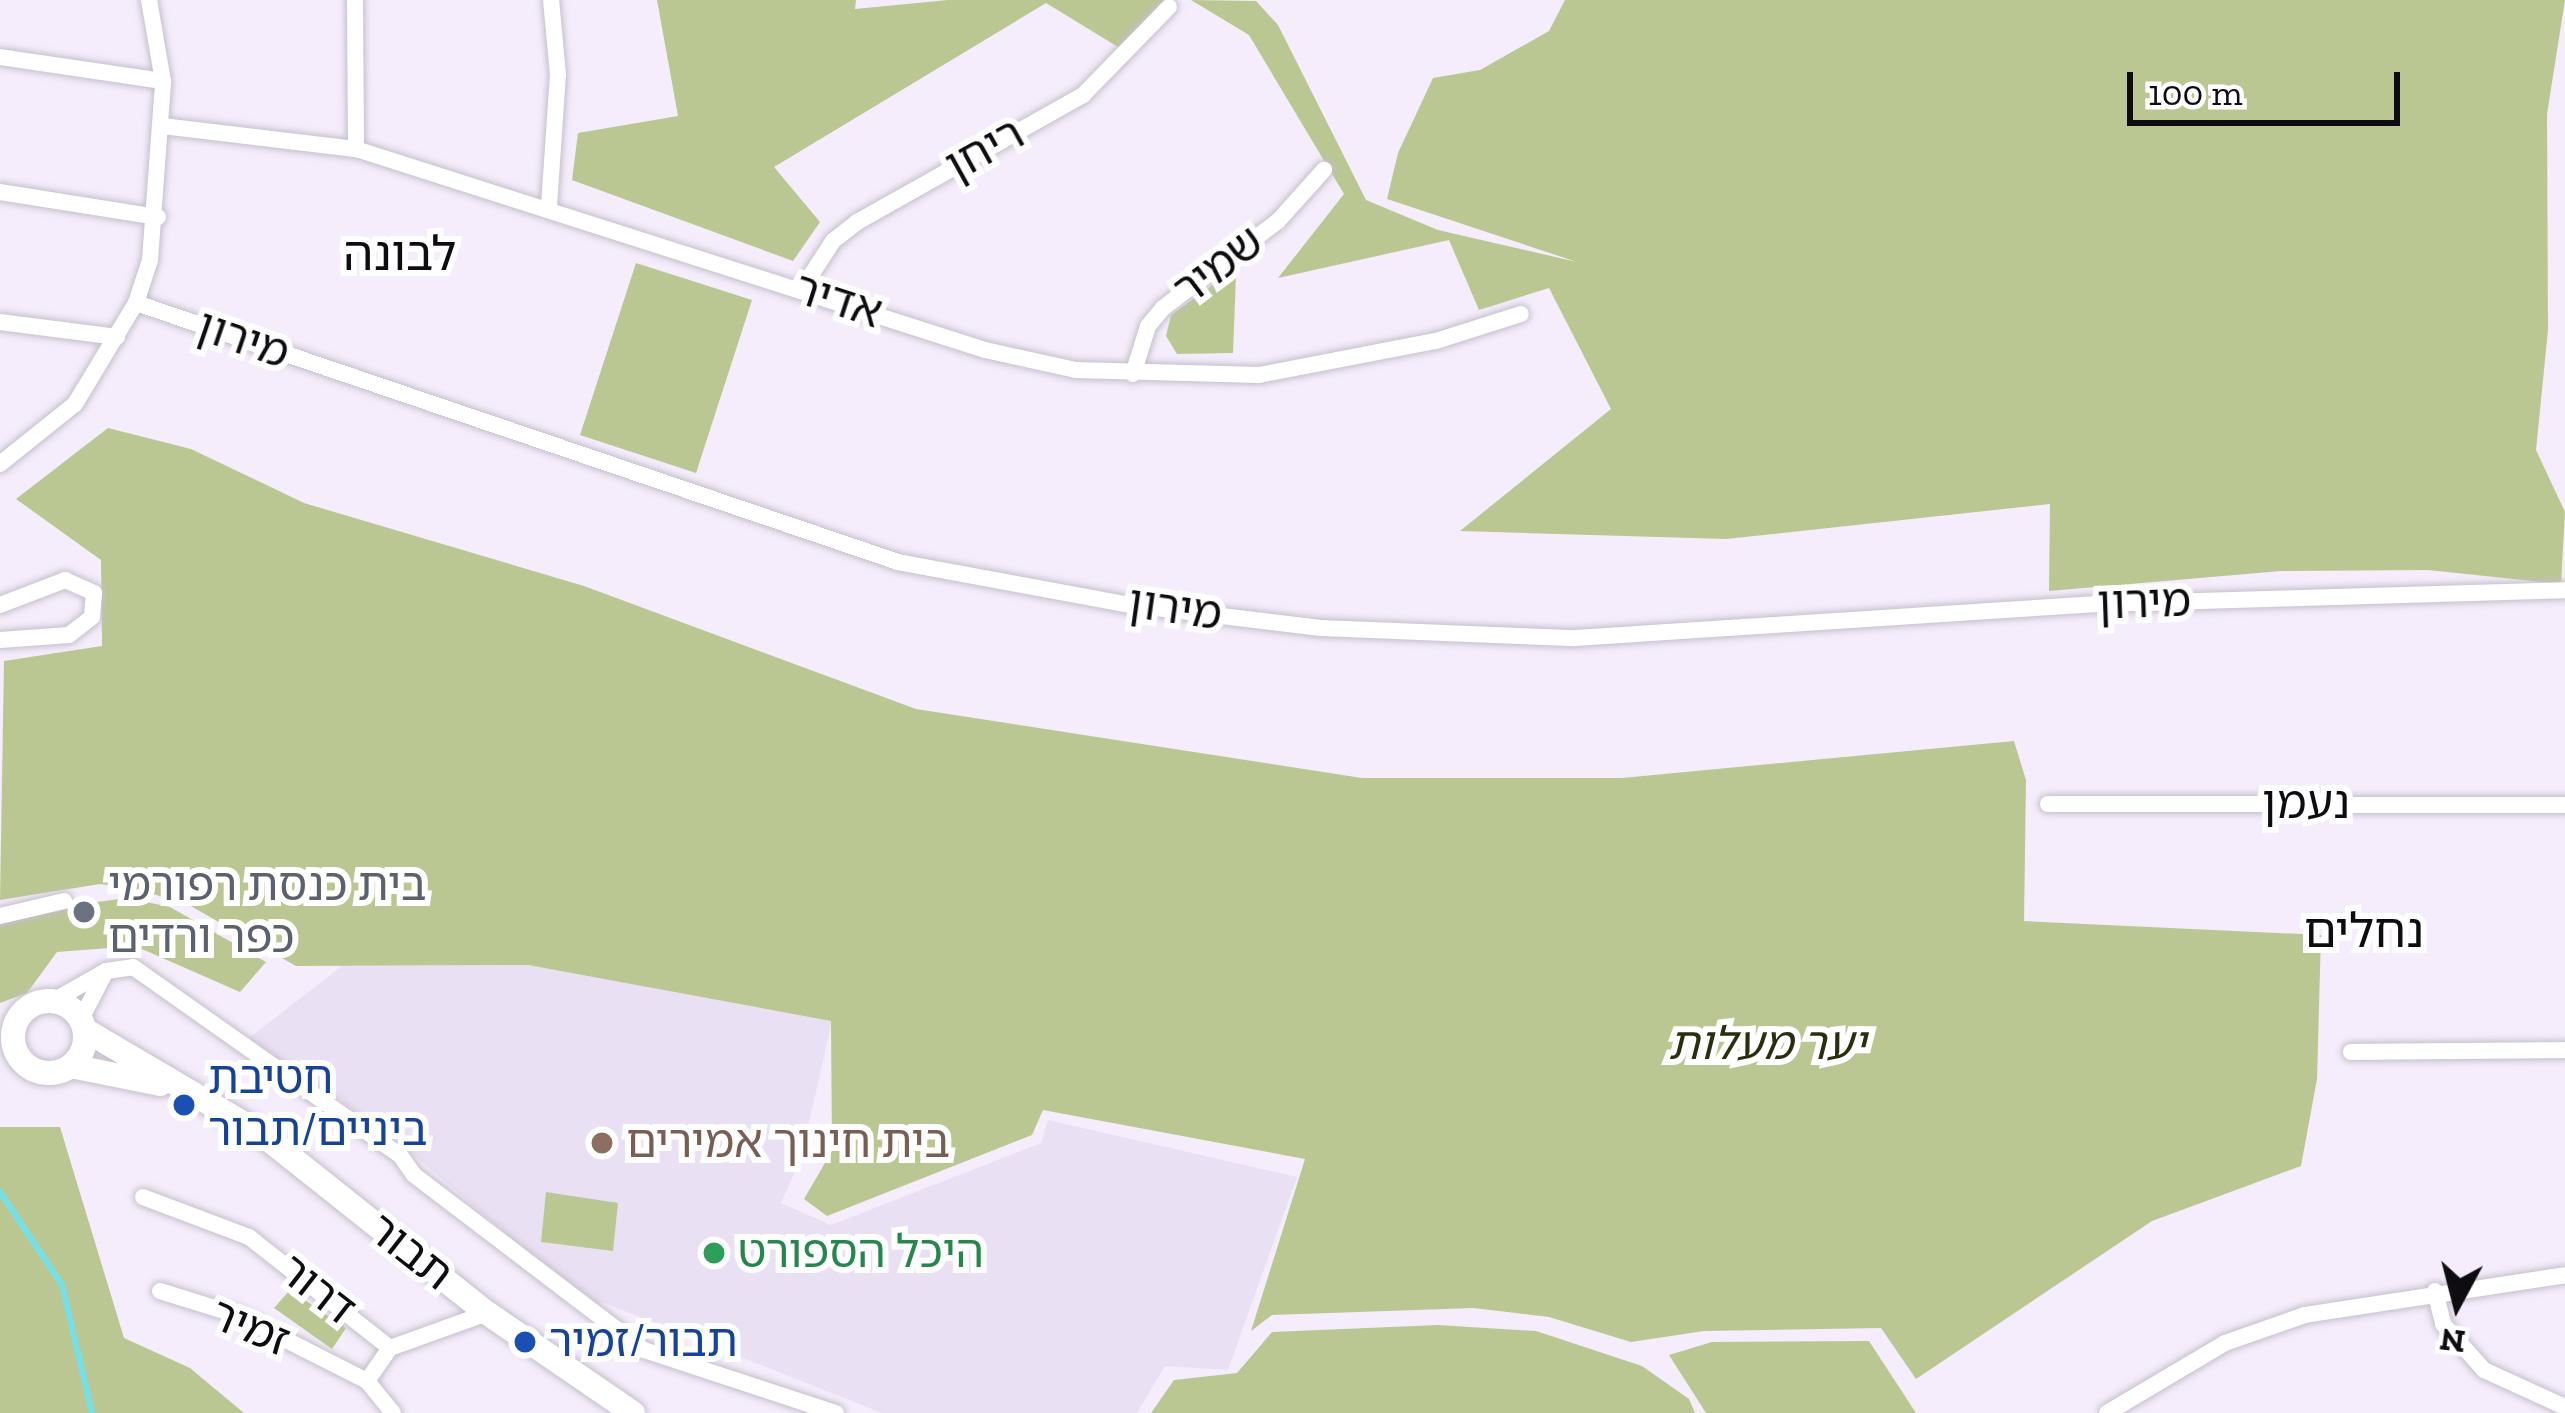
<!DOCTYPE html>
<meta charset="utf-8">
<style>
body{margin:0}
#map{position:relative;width:2565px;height:1413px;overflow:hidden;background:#f5edfb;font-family:"Zilla Slab","Noto Sans Hebrew",serif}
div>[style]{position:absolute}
.built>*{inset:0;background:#eae0f3}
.green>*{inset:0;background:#bac793}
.stream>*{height:6px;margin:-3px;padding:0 3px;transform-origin:3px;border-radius:3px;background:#77e0e7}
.roads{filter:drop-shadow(0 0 3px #c6bfcc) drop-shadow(0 0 3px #c6bfcc)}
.street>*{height:16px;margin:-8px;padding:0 8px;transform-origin:8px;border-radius:8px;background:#fff}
.secondary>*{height:24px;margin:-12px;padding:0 12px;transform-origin:12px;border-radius:12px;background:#fff}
.secondary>.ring{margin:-12px;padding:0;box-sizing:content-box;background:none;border:24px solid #fff;border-radius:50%}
.dots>*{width:33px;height:33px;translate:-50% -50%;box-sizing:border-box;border:6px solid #fefefe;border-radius:50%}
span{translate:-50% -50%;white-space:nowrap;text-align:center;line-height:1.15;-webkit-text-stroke:12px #fefefe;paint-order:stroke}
.street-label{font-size:45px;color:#0e0c10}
.worship-label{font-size:45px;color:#5b616d}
.left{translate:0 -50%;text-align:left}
.park-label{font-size:45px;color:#282e0e;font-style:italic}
.transit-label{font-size:45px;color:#164399}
.education-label{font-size:45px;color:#785e54}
.leisure-label{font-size:45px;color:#27864d}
.neighbourhood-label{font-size:48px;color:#0e0c10}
.north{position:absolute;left:2397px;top:1245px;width:120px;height:120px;-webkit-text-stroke:9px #fefefe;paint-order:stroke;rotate:187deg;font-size:33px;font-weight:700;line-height:48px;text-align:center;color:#0e0c10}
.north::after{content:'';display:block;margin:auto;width:42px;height:54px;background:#0e0c10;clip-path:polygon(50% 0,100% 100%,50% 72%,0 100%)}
.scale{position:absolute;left:2127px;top:72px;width:273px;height:54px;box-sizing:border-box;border:6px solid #0e0c10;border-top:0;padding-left:15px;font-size:36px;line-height:42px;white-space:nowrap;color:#0e0c10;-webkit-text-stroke:9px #fefefe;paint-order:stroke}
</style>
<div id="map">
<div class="built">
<div style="clip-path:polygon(528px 965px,832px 1021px,801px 1158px,781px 1203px,831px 1225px,1041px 1143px,1048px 1120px,1297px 1177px,1228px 1370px,1165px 1366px,1137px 1413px,882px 1413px,602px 1302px,593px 1307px,383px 1129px,249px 1038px,342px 966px)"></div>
</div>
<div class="green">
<div style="clip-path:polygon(657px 0,856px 0,855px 9px,948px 0,1169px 0,1123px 50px,1046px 3px,774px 167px,820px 222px,793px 261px,572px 180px,578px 133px,678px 116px)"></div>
<div style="clip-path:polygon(1191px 0,1256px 1px,1278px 25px,1366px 200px,1438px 230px,1577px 262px,1387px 199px,1398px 153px,1433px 78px,1480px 70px,1549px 31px,1565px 0,2565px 0,2547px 114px,2548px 330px,2536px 450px,2565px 512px,2561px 584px,2428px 570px,2281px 571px,2049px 591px,2050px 504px,1726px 539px,1460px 531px,1611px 409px,1549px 288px,1479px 310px,1449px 240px,1278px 278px,1344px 194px,1249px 35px)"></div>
<div style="clip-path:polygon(636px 263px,752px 300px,696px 473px,580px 435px)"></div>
<div style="clip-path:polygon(1229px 273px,1236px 274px,1233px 353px,1177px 354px,1166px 336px,1171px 315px)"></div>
<div style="clip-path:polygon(108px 428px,191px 449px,304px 503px,584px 586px,916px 709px,1362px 778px,1622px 778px,2014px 741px,2026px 780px,2024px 921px,2321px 935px,2317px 1079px,2301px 1166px,2152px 1221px,1916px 1379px,1881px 1328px,1704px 1331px,1631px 1342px,1549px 1317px,1474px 1308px,1272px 1315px,1251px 1331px,1305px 1159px,1043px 1110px,1032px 1135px,827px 1216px,804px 1199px,832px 1151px,831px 1021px,528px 965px,296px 966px,189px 905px,137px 889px,100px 884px,0 900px,4px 661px,102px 646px,101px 560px,16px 499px)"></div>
<div style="clip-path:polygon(127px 898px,170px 907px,266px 962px,240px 992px,135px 946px,57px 952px,27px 993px,0 1003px,0 915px)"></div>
<div style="clip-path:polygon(0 1127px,60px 1127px,124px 1338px,190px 1368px,244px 1413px,0 1413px)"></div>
<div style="clip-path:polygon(546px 1192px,618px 1203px,613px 1251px,541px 1242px)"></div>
<div style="clip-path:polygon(290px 1290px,346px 1328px,332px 1349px,274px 1308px)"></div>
<div style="clip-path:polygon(1438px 1325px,1536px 1331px,1642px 1366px,1689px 1399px,1695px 1413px,1151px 1413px,1174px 1380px,1237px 1373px,1272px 1332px)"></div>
<div style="clip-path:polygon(1869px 1341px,1916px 1413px,1706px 1413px,1669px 1355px,1712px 1342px)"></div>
</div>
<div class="stream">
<div style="left:0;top:1192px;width:112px;rotate:56.3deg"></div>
<div style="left:62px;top:1285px;width:131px;rotate:76.8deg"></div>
</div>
<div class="roads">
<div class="street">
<div style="left:355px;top:0;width:149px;rotate:89.6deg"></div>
<div style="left:0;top:57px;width:165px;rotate:8.4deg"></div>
<div style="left:162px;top:126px;width:195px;rotate:6.8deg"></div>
<div style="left:356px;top:149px;width:660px;rotate:17.72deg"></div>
<div style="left:985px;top:350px;width:93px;rotate:12.4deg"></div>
<div style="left:1076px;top:370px;width:183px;rotate:1.6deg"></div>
<div style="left:1259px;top:375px;width:180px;rotate:-10.9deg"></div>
<div style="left:1436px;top:341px;width:89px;rotate:-17.6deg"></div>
<div style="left:0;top:192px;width:160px;rotate:9deg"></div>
<div style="left:549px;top:206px;width:131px;rotate:-86.1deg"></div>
<div style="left:558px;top:75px;width:75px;rotate:-95.3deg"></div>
<div style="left:802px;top:289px;width:57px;rotate:-57.1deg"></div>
<div style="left:833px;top:241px;width:31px;rotate:-38deg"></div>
<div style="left:857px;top:222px;width:259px;rotate:-29.3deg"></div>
<div style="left:1083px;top:95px;width:123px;rotate:-45.7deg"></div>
<div style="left:136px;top:303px;width:805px;rotate:18.77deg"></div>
<div style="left:898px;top:562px;width:237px;rotate:10.5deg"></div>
<div style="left:1131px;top:605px;width:191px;rotate:6.9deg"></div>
<div style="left:1321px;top:628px;width:254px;rotate:2.3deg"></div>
<div style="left:1575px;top:638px;width:523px;rotate:-3.73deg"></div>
<div style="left:2097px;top:604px;width:468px;rotate:-1.7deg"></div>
<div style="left:0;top:322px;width:118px;rotate:7.3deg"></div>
<div style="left:1133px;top:374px;width:50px;rotate:-72.6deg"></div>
<div style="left:1148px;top:326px;width:23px;rotate:-50deg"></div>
<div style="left:1163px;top:308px;width:144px;rotate:-37.1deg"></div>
<div style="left:1278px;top:221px;width:69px;rotate:-48deg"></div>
<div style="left:0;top:464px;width:96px;rotate:-38.7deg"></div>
<div style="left:75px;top:404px;width:118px;rotate:-58.9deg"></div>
<div style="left:136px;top:303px;width:45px;rotate:-72deg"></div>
<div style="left:150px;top:260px;width:179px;rotate:-85.8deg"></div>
<div style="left:163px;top:81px;width:82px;rotate:-99.8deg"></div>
<div style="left:0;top:605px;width:70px;rotate:-21deg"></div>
<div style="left:65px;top:580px;width:32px;rotate:24deg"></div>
<div style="left:94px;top:593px;width:24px;rotate:95deg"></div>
<div style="left:92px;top:617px;width:29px;rotate:142deg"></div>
<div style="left:69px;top:635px;width:69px;rotate:175.9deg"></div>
<div style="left:2048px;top:804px;width:517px;rotate:0.11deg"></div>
<div style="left:0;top:916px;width:66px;rotate:-13.2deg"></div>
<div style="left:53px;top:1001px;width:61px;rotate:-29.5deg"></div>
<div style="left:106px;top:971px;width:27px;rotate:-8deg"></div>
<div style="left:133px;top:967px;width:327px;rotate:35.2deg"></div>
<div style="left:400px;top:1155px;width:24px;rotate:55deg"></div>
<div style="left:414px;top:1175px;width:289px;rotate:37.3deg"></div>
<div style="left:644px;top:1350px;width:202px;rotate:18.2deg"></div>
<div style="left:81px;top:1019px;width:54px;rotate:-62.5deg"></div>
<div style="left:2351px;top:1052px;width:214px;rotate:-0.5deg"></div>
<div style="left:143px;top:1197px;width:113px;rotate:20.7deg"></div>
<div style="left:249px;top:1237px;width:179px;rotate:38.2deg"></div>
<div style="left:390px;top:1348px;width:103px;rotate:-19.8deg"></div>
<div style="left:160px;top:1291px;width:81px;rotate:17.3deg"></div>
<div style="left:237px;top:1315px;width:146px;rotate:26.9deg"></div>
<div style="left:367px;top:1381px;width:41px;rotate:50.9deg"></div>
<div style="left:2435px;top:1291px;width:34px;rotate:76deg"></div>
<div style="left:2443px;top:1324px;width:62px;rotate:48.3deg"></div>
<div style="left:2484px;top:1370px;width:89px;rotate:24.6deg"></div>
<div style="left:367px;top:1381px;width:40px;rotate:-55.1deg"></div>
<div style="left:2107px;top:1413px;width:137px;rotate:-30.7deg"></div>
<div style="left:2225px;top:1343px;width:85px;rotate:-19.3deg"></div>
<div style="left:2305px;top:1315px;width:263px;rotate:-8.7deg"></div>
</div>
<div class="secondary">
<div class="ring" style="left:13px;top:1001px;width:48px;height:48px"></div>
<div style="left:85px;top:1030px;width:207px;rotate:30.5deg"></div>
<div style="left:263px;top:1135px;width:286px;rotate:38.5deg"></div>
<div style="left:487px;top:1313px;width:177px;rotate:34.4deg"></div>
<div style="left:71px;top:1066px;width:91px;rotate:11.4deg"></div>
</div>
</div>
<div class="dots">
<div style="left:84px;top:912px;background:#6b7280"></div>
<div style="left:184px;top:1105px;background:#1a4fb4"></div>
<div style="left:602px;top:1143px;background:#8d6e63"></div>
<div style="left:714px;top:1253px;background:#2e9e5b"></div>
<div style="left:525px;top:1342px;background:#1a4fb4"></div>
</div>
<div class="street-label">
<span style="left:985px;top:150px;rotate:-29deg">ריחן</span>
<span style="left:1219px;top:266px;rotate:-37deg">שמיר</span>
<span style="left:838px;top:301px;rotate:18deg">אדיר</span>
<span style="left:243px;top:340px;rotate:19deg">מירון</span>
<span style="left:2144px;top:603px;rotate:-2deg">מירון</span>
<span style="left:1175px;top:609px;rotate:8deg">מירון</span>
<span style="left:2306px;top:804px">נעמן</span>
<span style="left:410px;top:1252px;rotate:38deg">תבור</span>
<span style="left:317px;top:1290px;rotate:38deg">דרור</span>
<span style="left:250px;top:1328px;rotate:23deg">זמיר</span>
</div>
<div class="worship-label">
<span class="left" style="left:108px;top:912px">בית כנסת רפורמי<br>כפר ורדים</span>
</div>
<div class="park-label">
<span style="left:1767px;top:1045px">יער מעלות</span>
</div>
<div class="transit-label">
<span class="left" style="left:208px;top:1105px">חטיבת<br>ביניים/תבור</span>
<span class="left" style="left:549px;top:1342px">תבור/זמיר</span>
</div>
<div class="education-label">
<span class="left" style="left:626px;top:1143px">בית חינוך אמירים</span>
</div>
<div class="leisure-label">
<span class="left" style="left:738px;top:1253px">היכל הספורט</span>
</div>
<div class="neighbourhood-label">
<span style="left:400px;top:254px">לבונה</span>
<span style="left:2364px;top:931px">נחלים</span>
</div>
<div class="north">N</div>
<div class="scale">100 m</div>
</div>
